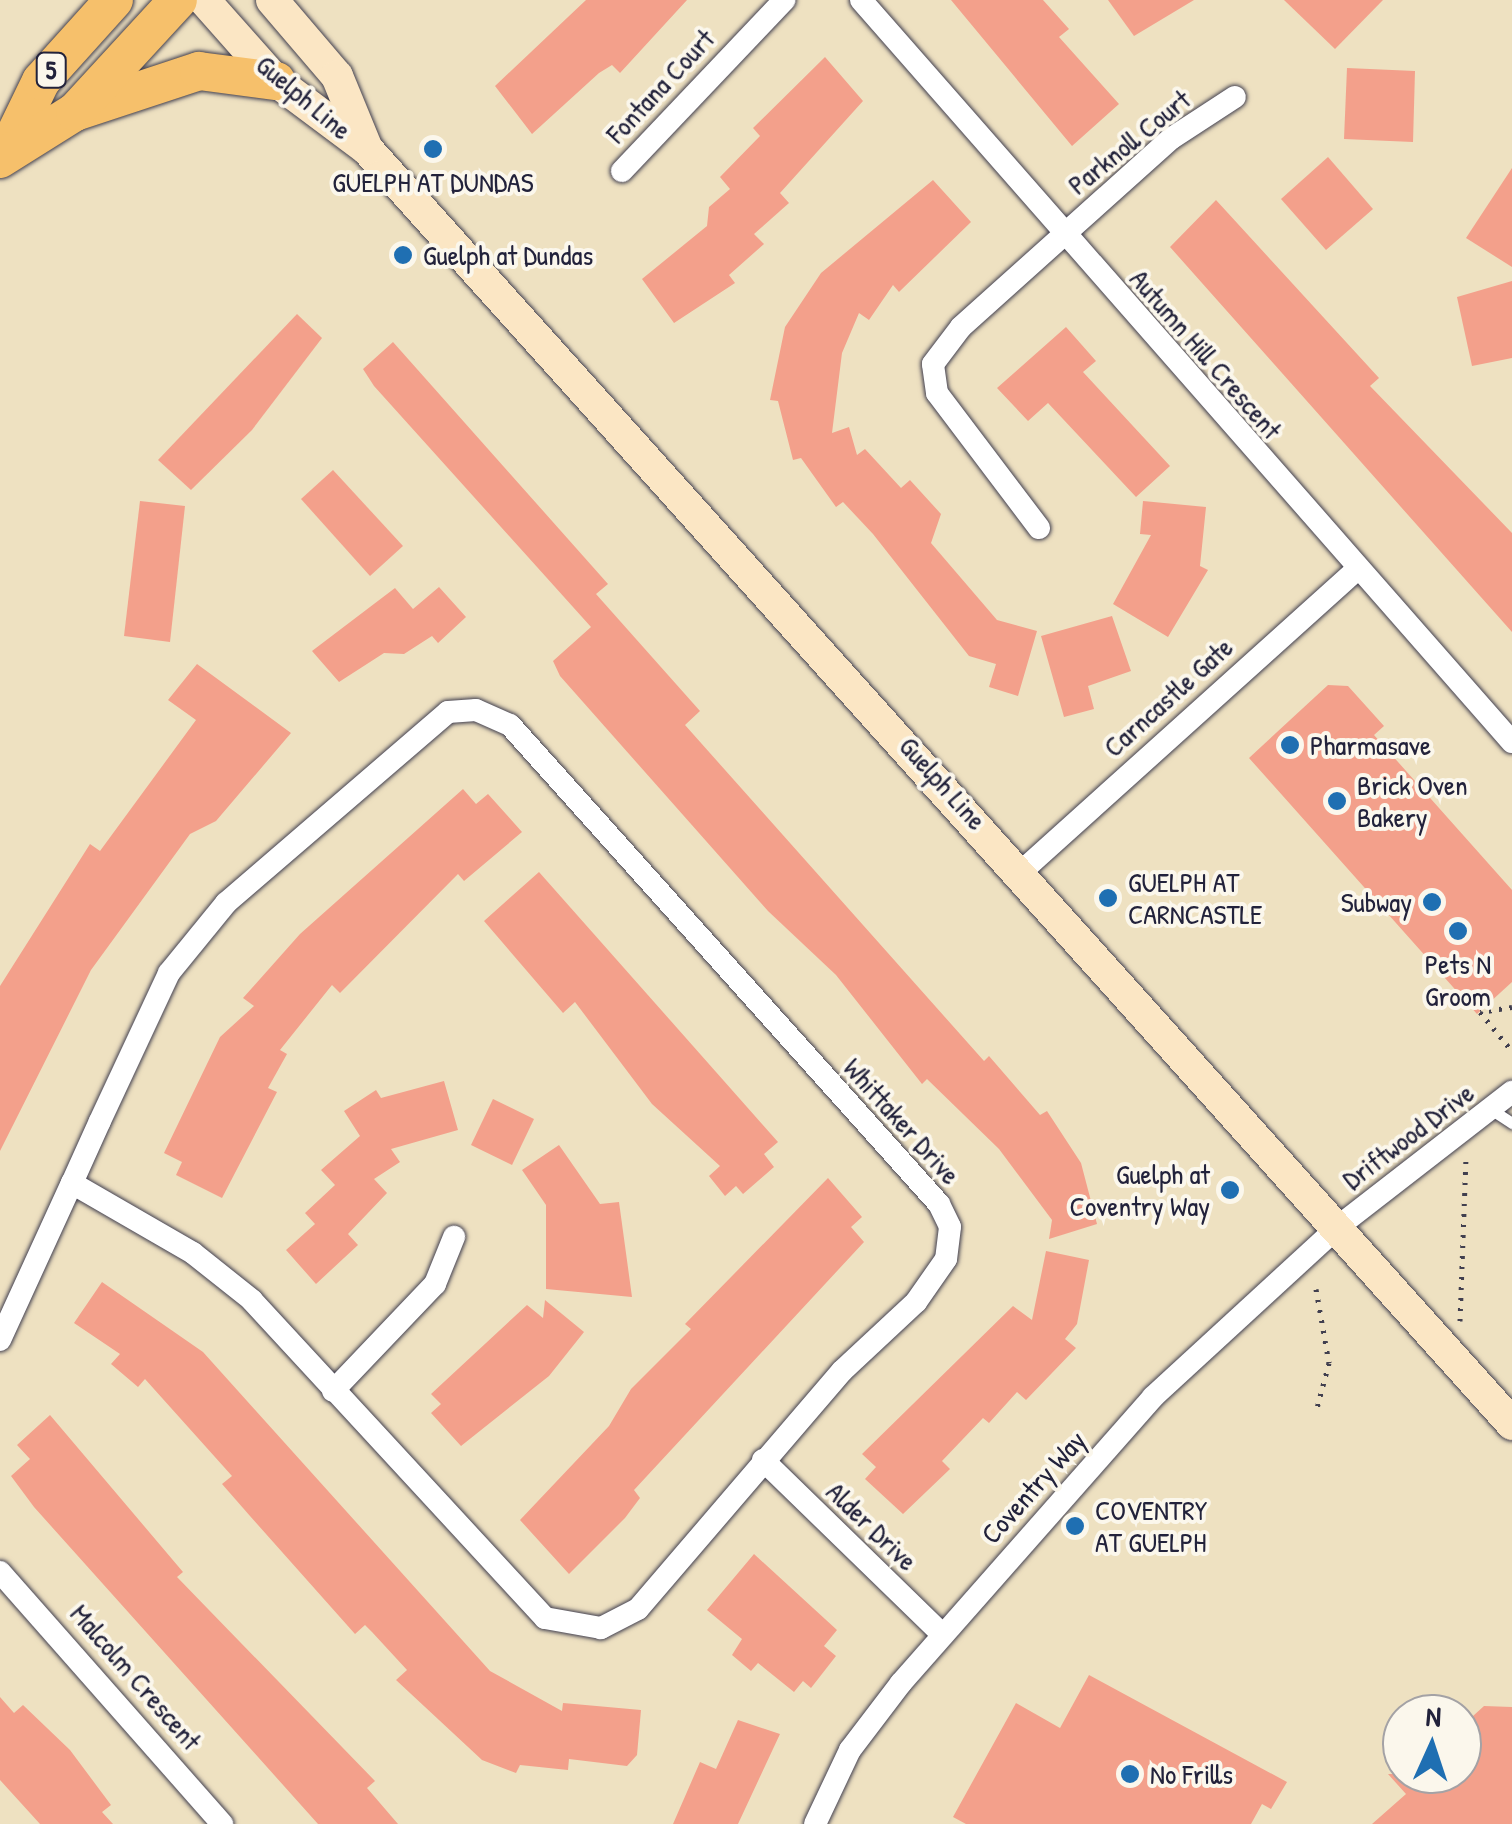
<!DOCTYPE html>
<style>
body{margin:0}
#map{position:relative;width:1512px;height:1824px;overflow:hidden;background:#eee1c1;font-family:"Patrick Hand",sans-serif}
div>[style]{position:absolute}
.building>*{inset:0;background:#f3a08b}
.path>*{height:5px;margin-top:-2.5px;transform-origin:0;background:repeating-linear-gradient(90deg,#413f4f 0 2.5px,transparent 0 10.5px)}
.roads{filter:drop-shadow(0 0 2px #413f4f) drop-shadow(0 0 2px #413f4f)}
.service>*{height:11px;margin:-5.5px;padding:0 5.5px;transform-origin:5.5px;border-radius:5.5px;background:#fff}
.minor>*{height:22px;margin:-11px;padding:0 11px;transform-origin:11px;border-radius:11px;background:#fff}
.secondary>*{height:32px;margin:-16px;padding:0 16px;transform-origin:16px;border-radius:16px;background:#fbe6c4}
.primary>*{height:38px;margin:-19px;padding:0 19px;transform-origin:19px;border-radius:19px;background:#f6c06b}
.dots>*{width:28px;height:28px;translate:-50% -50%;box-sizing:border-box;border:5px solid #fbf7ec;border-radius:50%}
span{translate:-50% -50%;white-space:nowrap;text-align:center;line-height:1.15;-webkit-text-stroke:8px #fbf7ec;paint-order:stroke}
.shield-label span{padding:2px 8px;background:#fbf7ec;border:2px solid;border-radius:8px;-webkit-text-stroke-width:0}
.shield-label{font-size:25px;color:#22223b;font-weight:700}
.street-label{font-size:28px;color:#22223b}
.poi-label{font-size:28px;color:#22223b}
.left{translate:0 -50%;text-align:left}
.right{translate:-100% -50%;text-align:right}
.north{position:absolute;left:1382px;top:1694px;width:100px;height:100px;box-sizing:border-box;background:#fbf7ec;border:2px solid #a4a2a5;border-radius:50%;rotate:3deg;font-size:28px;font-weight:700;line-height:40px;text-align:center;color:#22223b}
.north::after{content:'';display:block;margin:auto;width:35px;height:45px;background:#1f6fb2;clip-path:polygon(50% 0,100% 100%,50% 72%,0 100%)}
</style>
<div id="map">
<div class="building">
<div style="clip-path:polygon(586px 0,687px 0,620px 73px,612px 65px,599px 73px,532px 134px,495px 86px)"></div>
<div style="clip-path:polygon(951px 0,1043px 0,1069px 29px,1059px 37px,1119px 104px,1072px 146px)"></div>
<div style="clip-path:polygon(1108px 0,1194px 0,1134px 36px)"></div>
<div style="clip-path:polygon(1284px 0,1383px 0,1335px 49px)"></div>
<div style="clip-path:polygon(825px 57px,863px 101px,780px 193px,789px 203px,754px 234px,764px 244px,729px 275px,735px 283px,674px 323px,642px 279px,707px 226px,709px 207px,730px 189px,720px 177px,760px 136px,753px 128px)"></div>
<div style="clip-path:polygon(1347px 68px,1415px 71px,1413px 142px,1344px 139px)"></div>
<div style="clip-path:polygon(1328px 157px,1373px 209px,1326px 250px,1281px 199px)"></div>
<div style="clip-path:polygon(1512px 168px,1512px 267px,1466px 238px)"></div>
<div style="clip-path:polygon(933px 180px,971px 222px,899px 292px,893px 285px,869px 320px,859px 313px,842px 353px,832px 433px,849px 427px,857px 455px,865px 449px,901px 488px,910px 480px,941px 514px,931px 543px,997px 620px,1037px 631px,1018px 696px,989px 687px,996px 664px,969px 656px,873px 534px,843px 502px,836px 507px,801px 458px,793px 460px,778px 401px,770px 400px,785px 327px,821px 273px)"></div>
<div style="clip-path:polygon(1216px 200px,1379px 378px,1370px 386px,1512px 533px,1512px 632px,1170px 247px)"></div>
<div style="clip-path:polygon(1512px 281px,1512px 358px,1472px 366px,1457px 297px)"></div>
<div style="clip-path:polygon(297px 314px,322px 338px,252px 430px,191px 490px,158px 460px)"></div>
<div style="clip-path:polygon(1066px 327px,1096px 361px,1083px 372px,1170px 466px,1136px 497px,1048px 403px,1028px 421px,997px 388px)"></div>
<div style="clip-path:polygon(393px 342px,608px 584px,596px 594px,700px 711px,685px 725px,984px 1061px,989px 1056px,1040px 1115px,1047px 1111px,1081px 1163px,1097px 1224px,1049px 1239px,1052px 1220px,999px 1149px,927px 1079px,922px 1084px,836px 975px,768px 911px,560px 676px,553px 661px,591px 627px,374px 386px,363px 369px)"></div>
<div style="clip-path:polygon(333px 470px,403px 546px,370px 576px,301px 499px)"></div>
<div style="clip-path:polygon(140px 501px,185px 506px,170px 642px,124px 636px)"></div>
<div style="clip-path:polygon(1143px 501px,1206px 507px,1200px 566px,1208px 570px,1168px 637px,1113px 604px,1151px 535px,1140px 534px)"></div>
<div style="clip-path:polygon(439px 587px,466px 617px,438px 643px,432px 636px,404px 654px,384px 653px,339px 682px,312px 651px,395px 588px,413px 609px)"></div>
<div style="clip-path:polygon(1112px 616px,1131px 671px,1088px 686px,1094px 709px,1064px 717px,1041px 636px)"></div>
<div style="clip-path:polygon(197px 664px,291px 733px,216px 821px,190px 834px,91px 970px,0 1151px,0 986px,90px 844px,100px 851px,196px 720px,168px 700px)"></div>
<div style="clip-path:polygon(1328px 685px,1348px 686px,1384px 726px,1374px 735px,1512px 890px,1512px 982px,1477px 1014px,1249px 758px)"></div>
<div style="clip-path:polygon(463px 789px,476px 804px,488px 794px,522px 832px,464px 881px,458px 874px,340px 993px,332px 985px,280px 1050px,287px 1054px,268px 1088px,277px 1092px,222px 1198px,176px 1175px,182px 1162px,164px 1153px,220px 1037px,254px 1006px,243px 998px,300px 934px)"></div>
<div style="clip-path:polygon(539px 872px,778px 1142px,764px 1154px,774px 1167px,743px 1194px,736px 1186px,725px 1196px,709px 1176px,720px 1166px,652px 1104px,575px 1002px,563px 1013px,484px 921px)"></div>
<div style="clip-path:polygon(444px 1081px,458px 1130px,391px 1149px,400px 1162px,374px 1179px,387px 1193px,348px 1234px,358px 1245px,316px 1284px,286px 1250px,315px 1224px,305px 1213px,335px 1185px,321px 1170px,360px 1136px,344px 1111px,376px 1090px,381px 1098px)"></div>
<div style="clip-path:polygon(493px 1099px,534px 1119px,512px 1165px,471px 1145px)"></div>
<div style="clip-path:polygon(559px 1145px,600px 1204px,619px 1202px,632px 1297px,546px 1289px,546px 1205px,522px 1170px)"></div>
<div style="clip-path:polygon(828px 1178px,862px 1217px,851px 1227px,864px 1242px,634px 1490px,640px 1498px,625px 1518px,569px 1574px,520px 1520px,609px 1426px,631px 1389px,691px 1329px,685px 1324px)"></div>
<div style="clip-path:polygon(1046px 1251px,1089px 1260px,1077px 1324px,1065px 1339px,1076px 1348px,1026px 1400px,1017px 1392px,989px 1423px,983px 1418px,942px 1461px,950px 1469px,903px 1514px,865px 1479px,876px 1467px,862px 1454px,1013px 1306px,1032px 1320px)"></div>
<div style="clip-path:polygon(102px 1282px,203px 1352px,490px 1671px,562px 1711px,563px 1703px,641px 1710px,637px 1755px,627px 1766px,569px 1759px,568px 1770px,520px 1765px,516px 1773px,482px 1760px,396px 1680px,407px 1670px,372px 1632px,365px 1625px,355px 1634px,250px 1516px,222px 1484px,232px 1476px,145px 1379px,138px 1387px,111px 1364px,120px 1354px,74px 1323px)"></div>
<div style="clip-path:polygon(545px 1300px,584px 1332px,549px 1376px,461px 1446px,431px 1413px,441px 1404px,431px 1394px,527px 1305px,543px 1318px)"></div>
<div style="clip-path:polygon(50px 1415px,183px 1572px,177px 1577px,375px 1781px,367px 1788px,398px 1824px,318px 1824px,34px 1507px,11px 1476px,30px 1459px,17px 1445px)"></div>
<div style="clip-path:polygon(754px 1554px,837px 1630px,824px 1646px,836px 1656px,811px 1688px,803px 1681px,794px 1692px,758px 1663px,751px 1671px,732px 1655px,742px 1639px,707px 1610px)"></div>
<div style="clip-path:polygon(1089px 1675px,1287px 1782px,1271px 1809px,1262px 1804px,1251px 1824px,966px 1824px,953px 1817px,1016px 1703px,1060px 1728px)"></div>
<div style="clip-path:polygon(0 1697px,14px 1713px,23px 1705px,70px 1750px,111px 1805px,102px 1812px,113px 1824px,40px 1824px,0 1780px)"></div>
<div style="clip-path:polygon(1484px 1706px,1512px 1707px,1512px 1824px,1372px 1824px,1406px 1794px,1388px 1774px,1462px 1774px,1462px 1726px)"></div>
<div style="clip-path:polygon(738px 1720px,780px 1734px,738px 1824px,673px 1824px,700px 1762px,716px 1769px)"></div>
</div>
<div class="path">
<div style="left:1512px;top:1007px;width:32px;rotate:171deg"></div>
<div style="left:1480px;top:1012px;width:50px;rotate:50.6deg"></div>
<div style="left:1316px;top:1289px;width:75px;rotate:80deg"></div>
<div style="left:1329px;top:1363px;width:47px;rotate:104.9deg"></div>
<div style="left:1460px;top:1321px;width:164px;rotate:-87.9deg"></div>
</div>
<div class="roads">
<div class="service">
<div style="left:1492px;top:1110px;width:24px;rotate:33deg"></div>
</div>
<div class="minor">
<div style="left:861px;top:0;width:987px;rotate:48.74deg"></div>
<div style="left:622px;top:171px;width:236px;rotate:-46.5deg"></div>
<div style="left:1039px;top:528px;width:169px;rotate:-127.1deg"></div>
<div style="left:937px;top:393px;width:29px;rotate:-98deg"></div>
<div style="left:933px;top:364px;width:46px;rotate:-52.9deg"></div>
<div style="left:961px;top:327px;width:283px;rotate:-41.9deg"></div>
<div style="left:1172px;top:138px;width:75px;rotate:-33.1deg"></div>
<div style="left:1022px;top:871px;width:450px;rotate:-42deg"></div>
<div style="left:0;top:1340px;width:173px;rotate:-65.4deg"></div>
<div style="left:72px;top:1183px;width:68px;rotate:-65.7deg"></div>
<div style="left:100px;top:1121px;width:163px;rotate:-65deg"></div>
<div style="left:169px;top:973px;width:90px;rotate:-50.8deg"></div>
<div style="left:226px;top:903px;width:293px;rotate:-40.7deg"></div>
<div style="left:448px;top:712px;width:28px;rotate:-4deg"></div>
<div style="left:476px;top:710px;width:37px;rotate:24deg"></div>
<div style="left:510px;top:725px;width:643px;rotate:48.15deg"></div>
<div style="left:939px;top:1204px;width:25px;rotate:64deg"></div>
<div style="left:950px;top:1227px;width:32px;rotate:97deg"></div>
<div style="left:946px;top:1259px;width:52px;rotate:124.9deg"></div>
<div style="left:916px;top:1302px;width:101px;rotate:137deg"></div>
<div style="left:842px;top:1371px;width:313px;rotate:130.6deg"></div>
<div style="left:638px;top:1609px;width:42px;rotate:152.8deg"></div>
<div style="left:601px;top:1628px;width:57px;rotate:-169.9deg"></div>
<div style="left:545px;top:1618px;width:432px;rotate:-132.7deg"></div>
<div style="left:252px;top:1300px;width:75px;rotate:-141.5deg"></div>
<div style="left:193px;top:1253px;width:140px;rotate:-150deg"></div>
<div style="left:333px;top:1391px;width:148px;rotate:-46.4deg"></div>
<div style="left:435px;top:1284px;width:51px;rotate:-68deg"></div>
<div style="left:763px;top:1460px;width:250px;rotate:44.2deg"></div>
<div style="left:0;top:1572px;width:336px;rotate:48.6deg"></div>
<div style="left:815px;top:1824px;width:82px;rotate:-64.7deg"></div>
<div style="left:850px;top:1750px;width:84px;rotate:-52.7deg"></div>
<div style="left:901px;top:1683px;width:381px;rotate:-48.6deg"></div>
<div style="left:1153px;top:1397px;width:253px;rotate:-42.6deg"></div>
<div style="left:1339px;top:1226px;width:219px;rotate:-37.8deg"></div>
</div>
<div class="secondary">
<div style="left:204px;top:0;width:108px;rotate:48.4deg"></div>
<div style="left:276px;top:81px;width:114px;rotate:36.8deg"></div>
<div style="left:367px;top:149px;width:1714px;rotate:48.07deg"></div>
<div style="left:272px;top:0;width:100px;rotate:49.5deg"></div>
<div style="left:337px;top:76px;width:79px;rotate:67.7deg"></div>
</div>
<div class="primary">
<div style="left:75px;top:112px;width:131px;rotate:-18.3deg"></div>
<div style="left:199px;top:71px;width:78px;rotate:7.4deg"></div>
<div style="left:7px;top:151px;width:78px;rotate:-64.1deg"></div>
<div style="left:41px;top:81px;width:109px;rotate:-48deg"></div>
<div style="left:0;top:159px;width:89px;rotate:-32.1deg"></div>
<div style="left:75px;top:112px;width:152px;rotate:-47.4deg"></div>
</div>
</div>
<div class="dots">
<div style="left:433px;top:149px;background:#1f6fb2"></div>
<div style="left:403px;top:255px;background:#1f6fb2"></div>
<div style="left:1290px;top:745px;background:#1f6fb2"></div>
<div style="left:1337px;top:801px;background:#1f6fb2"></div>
<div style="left:1108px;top:898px;background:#1f6fb2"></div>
<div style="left:1432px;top:902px;background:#1f6fb2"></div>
<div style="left:1458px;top:931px;background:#1f6fb2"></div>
<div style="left:1230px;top:1190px;background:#1f6fb2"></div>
<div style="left:1075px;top:1526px;background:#1f6fb2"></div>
<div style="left:1130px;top:1774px;background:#1f6fb2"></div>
</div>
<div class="shield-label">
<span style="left:51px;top:70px">5</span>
</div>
<div class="street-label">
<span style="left:660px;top:86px;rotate:-47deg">Fontana Court</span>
<span style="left:304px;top:97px;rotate:40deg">Guelph Line</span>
<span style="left:1129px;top:142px;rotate:-39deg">Parknoll Court</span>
<span style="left:1206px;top:354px;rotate:49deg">Autumn Hill Crescent</span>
<span style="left:1168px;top:697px;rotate:-42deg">Carncastle Gate</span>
<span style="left:943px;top:783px;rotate:48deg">Guelph Line</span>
<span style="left:902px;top:1121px;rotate:48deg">Whittaker Drive</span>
<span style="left:1408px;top:1136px;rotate:-37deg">Driftwood Drive</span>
<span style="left:1033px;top:1487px;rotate:-48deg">Coventry Way</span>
<span style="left:872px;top:1526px;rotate:44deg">Alder Drive</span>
<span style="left:136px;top:1677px;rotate:49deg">Malcolm Crescent</span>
</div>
<div class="poi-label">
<span style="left:433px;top:182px">GUELPH AT DUNDAS</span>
<span class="left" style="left:423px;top:255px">Guelph at Dundas</span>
<span class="left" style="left:1310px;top:745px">Pharmasave</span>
<span class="left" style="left:1357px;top:801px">Brick Oven<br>Bakery</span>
<span class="left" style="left:1128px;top:898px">GUELPH AT<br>CARNCASTLE</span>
<span class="right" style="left:1412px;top:902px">Subway</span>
<span style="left:1458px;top:980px">Pets N<br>Groom</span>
<span class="right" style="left:1210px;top:1190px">Guelph at<br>Coventry Way</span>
<span class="left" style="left:1095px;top:1526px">COVENTRY<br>AT GUELPH</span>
<span class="left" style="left:1150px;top:1774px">No Frills</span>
</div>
<div class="north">N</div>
</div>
